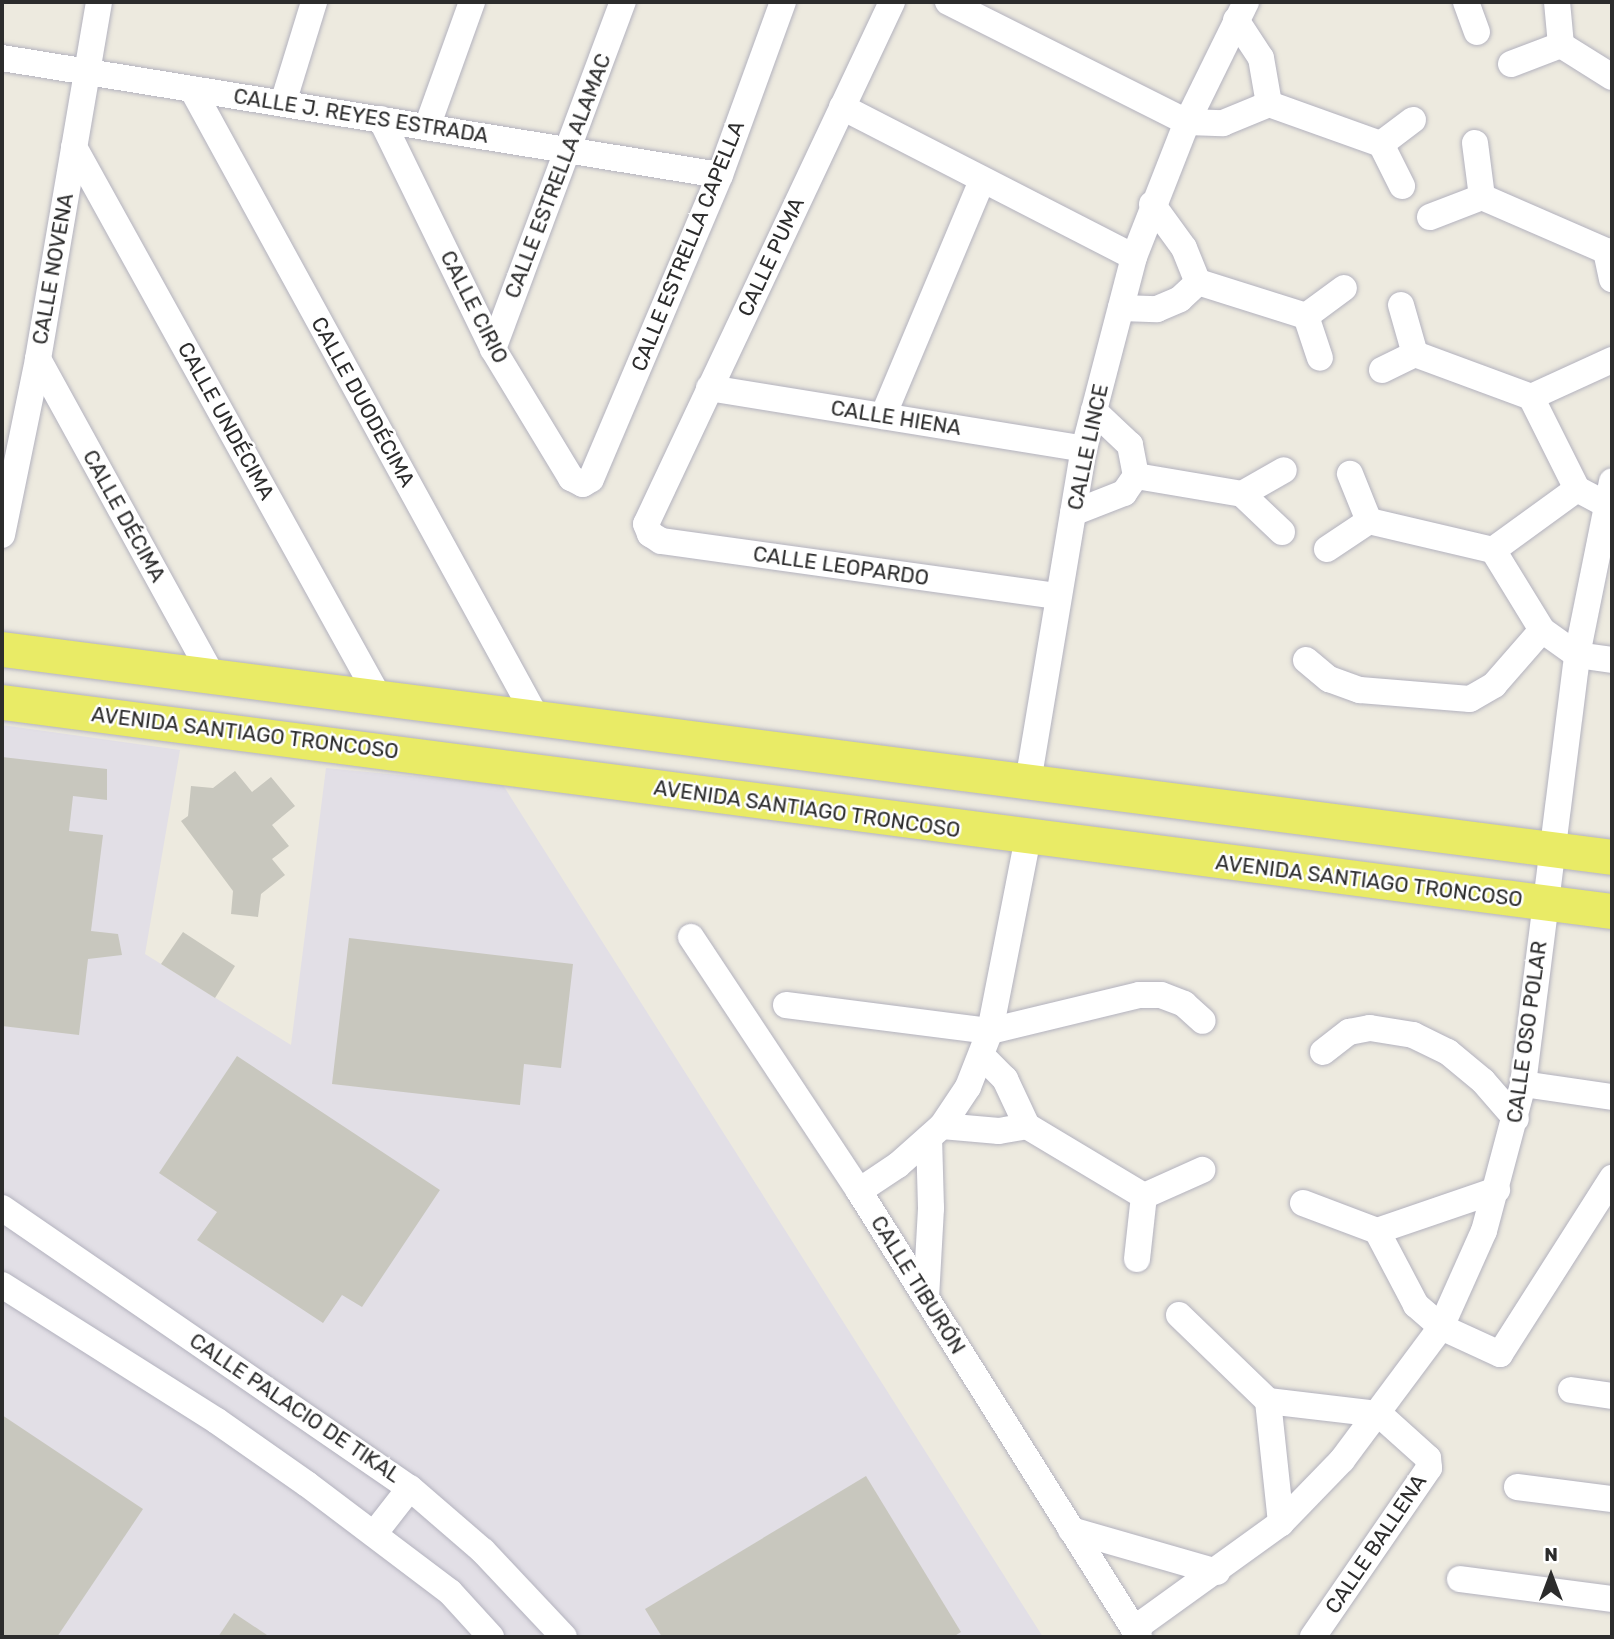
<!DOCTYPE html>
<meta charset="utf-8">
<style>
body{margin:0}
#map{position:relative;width:1614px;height:1639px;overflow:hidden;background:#edeadf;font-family:Rubik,sans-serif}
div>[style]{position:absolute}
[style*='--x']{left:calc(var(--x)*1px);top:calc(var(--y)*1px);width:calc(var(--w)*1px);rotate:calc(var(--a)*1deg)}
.industrial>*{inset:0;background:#e2dfe6}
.building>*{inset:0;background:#c8c7be}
.roads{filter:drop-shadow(0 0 2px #b3b2be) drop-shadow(0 0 2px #b3b2be)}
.minor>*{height:26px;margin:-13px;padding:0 13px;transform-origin:13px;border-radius:13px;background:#fff}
.major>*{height:35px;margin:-17.5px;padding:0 17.5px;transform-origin:17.5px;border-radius:17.5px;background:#e9eb66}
span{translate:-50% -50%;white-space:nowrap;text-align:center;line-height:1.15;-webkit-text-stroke:5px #fff;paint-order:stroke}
.street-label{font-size:21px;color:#2c2c2c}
.frame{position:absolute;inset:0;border:4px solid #2c2c2c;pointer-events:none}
.north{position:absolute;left:1516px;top:1541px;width:70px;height:70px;-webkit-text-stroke:5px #fff;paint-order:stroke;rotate:0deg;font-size:19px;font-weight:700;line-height:28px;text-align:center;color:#2c2c2c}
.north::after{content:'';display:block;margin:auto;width:24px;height:32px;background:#2c2c2c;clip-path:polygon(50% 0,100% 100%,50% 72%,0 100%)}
</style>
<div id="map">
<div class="industrial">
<i style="clip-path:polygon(2px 725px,180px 750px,145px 954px,291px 1045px,326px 768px,503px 785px,1043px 1637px,2px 1637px)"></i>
</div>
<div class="building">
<i style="clip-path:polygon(2px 757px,107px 769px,107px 800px,73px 796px,69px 831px,103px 835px,91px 931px,118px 934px,122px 955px,88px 959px,79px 1035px,2px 1026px)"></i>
<i style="clip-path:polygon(235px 771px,252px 792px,271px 777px,295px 806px,272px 825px,289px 846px,272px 859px,285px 875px,261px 894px,258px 917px,231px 914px,233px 891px,181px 821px,188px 816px,191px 786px,213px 788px)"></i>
<i style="clip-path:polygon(183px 932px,235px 966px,215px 998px,161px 964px)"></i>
<i style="clip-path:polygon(349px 938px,573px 964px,561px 1068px,524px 1064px,520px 1105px,332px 1084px)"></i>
<i style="clip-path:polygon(237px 1056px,440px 1190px,362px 1307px,342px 1295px,323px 1323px,197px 1240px,217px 1212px,159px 1173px)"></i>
<i style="clip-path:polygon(2px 1415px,143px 1509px,57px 1637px,2px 1637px)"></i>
<i style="clip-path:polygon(866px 1476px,961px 1632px,953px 1637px,662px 1637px,645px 1609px)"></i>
<i style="clip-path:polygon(234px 1613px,270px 1637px,218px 1637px)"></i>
</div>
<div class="roads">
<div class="minor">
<i style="--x:892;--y:2;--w:577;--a:115.23"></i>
<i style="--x:646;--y:524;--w:11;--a:68"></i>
<i style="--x:650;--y:534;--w:13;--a:32"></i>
<i style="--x:661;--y:541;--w:400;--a:7.9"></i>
<i style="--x:948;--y:2;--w:267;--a:26.7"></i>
<i style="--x:1187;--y:122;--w:36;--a:2"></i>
<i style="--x:1223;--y:123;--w:50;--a:-22.4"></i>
<i style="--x:1466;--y:2;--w:32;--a:70"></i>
<i style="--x:1557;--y:2;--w:43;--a:84.7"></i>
<i style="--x:1236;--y:20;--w:45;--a:56.7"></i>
<i style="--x:1261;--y:58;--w:47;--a:80.1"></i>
<i style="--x:1561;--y:45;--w:60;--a:32.1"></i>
<i style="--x:2;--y:58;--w:727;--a:9.26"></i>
<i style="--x:1511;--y:64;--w:53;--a:-20.8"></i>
<i style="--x:192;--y:89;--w:714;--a:61.28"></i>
<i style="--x:283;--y:103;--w:106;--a:-72.9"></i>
<i style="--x:1269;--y:104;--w:119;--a:19.7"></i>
<i style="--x:1381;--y:144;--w:47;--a:63.4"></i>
<i style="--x:842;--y:107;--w:328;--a:27.2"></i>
<i style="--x:381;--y:119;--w:256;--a:64"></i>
<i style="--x:493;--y:349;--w:151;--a:58.8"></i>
<i style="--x:571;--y:478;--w:13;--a:27"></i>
<i style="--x:583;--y:484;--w:9;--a:-32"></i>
<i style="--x:591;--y:479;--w:330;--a:-67"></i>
<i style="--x:720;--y:175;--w:184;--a:-70"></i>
<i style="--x:427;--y:127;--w:133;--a:-70.2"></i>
<i style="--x:1475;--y:143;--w:54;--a:82.6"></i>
<i style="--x:1381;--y:144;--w:40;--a:-37"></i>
<i style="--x:74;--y:147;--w:628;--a:61.03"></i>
<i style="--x:1152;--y:204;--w:54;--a:54"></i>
<i style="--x:1184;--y:248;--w:37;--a:68"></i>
<i style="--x:1430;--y:217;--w:56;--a:-21"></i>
<i style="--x:1482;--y:197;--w:135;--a:23.5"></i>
<i style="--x:1606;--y:251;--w:29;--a:78"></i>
<i style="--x:1198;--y:282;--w:113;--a:17.5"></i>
<i style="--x:1401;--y:305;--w:51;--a:74.1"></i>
<i style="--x:1121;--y:308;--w:36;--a:2"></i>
<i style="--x:1157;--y:309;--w:25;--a:-23"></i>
<i style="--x:1180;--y:299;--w:25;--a:-43"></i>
<i style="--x:1306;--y:316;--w:47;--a:-36.4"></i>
<i style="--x:1306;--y:316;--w:44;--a:71.6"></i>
<i style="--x:493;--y:349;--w:371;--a:-69.5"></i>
<i style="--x:38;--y:359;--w:359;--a:61.2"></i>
<i style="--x:1382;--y:370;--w:37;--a:-26"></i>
<i style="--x:1415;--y:354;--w:124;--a:20.3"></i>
<i style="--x:1531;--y:397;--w:103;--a:63.4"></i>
<i style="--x:1577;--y:489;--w:32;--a:28"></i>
<i style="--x:709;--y:388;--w:380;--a:9.2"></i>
<i style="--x:1531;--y:397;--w:89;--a:-24.6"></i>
<i style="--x:883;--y:416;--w:255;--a:-67.2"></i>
<i style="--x:1136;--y:476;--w:108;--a:9.6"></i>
<i style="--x:1577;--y:489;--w:104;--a:144"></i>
<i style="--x:1493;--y:550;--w:94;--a:58.5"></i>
<i style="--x:1542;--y:630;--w:43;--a:35.5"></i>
<i style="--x:1577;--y:655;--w:35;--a:8"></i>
<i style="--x:1073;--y:513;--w:55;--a:-21.4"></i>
<i style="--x:1124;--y:493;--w:21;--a:-55"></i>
<i style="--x:1136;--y:476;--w:32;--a:-101"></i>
<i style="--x:1130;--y:445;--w:50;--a:-136.6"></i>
<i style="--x:1369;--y:521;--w:127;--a:13.2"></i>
<i style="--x:1282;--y:532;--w:55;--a:-136.5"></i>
<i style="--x:1242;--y:494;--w:48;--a:-29.7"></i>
<i style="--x:2;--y:535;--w:180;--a:-78.4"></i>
<i style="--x:38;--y:359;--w:362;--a:-80.3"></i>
<i style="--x:1327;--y:549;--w:50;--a:-33.7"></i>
<i style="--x:1369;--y:521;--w:51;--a:-112"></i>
<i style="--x:1306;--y:660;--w:30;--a:40"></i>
<i style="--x:1329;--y:679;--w:33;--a:20"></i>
<i style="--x:1360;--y:690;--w:110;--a:4.7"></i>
<i style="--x:1470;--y:699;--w:28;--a:-30"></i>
<i style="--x:1494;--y:685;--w:73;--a:-48.9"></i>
<i style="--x:1028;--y:782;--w:338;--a:-80.5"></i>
<i style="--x:1084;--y:449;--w:198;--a:-75.4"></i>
<i style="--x:1134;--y:257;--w:145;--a:-68.6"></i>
<i style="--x:1187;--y:122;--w:134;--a:-63.8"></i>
<i style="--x:691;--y:937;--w:305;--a:56.5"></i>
<i style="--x:859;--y:1191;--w:527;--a:57.88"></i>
<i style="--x:786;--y:1005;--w:206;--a:7.3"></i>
<i style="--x:990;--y:1031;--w:153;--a:-13.6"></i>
<i style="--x:1139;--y:995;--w:22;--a:0"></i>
<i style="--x:1161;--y:995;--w:25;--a:21"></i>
<i style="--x:1184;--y:1004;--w:25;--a:42"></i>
<i style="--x:1323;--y:1052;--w:33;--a:-38"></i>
<i style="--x:1349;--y:1032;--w:21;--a:-11"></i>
<i style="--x:1370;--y:1028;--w:44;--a:9.2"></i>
<i style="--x:1413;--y:1035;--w:39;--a:26"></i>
<i style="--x:1448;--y:1052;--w:45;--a:39.6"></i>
<i style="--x:1483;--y:1081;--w:50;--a:49"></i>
<i style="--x:982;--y:1056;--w:33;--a:45"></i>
<i style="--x:1005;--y:1079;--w:52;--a:64.9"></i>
<i style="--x:1027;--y:1126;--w:136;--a:30.9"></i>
<i style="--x:1144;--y:1196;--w:64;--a:-24.1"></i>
<i style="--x:1523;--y:1084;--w:90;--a:8.3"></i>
<i style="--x:942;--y:1126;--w:57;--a:5"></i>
<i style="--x:999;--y:1131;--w:28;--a:-10"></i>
<i style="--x:859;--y:1191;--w:47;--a:-33.7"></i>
<i style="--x:898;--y:1165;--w:59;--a:-41.6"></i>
<i style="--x:942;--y:1126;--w:47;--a:-56.3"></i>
<i style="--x:968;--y:1087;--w:60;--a:-68.6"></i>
<i style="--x:990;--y:1031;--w:197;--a:-78.9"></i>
<i style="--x:1303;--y:1203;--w:79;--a:20.7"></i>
<i style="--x:1377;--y:1231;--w:84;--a:62.2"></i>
<i style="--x:1416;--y:1305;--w:33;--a:41"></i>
<i style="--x:1441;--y:1327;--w:65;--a:24.6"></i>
<i style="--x:1500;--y:1354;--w:209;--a:-57.5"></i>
<i style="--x:2;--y:1208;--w:495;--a:34.5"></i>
<i style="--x:410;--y:1488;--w:96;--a:40.8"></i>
<i style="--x:483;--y:1551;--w:118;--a:46.7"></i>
<i style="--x:1377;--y:1231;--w:127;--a:-18.9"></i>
<i style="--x:1137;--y:1259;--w:63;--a:-83.7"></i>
<i style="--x:2;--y:1285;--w:254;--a:32.3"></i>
<i style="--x:217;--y:1421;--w:110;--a:35"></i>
<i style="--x:307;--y:1484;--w:179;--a:37.1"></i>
<i style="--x:450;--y:1592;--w:61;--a:47.7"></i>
<i style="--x:926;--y:1298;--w:90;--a:-86.8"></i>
<i style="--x:931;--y:1208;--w:70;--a:-91.6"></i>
<i style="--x:1179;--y:1315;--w:124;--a:44"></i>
<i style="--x:1268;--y:1401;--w:112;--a:6.7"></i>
<i style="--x:1379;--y:1414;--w:66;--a:41.9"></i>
<i style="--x:1428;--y:1458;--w:10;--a:84"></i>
<i style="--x:1429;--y:1468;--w:205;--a:124.5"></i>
<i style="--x:1571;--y:1390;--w:41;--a:8.3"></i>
<i style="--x:1268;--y:1401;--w:123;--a:83.9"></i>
<i style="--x:1517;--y:1487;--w:96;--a:7.2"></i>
<i style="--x:1071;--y:1530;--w:152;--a:16"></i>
<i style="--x:374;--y:1534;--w:58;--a:-52"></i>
<i style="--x:1460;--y:1579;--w:153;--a:7.5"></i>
<i style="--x:1134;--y:1629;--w:181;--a:-35.8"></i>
<i style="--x:1281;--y:1523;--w:88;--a:-45.9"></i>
<i style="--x:1342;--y:1460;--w:166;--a:-53.3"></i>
<i style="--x:1441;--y:1327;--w:105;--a:-65.9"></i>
<i style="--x:1484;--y:1231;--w:152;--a:-75.1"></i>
<i style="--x:1523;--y:1084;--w:432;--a:-82.8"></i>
<i style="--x:1577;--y:655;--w:177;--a:-78.6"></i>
</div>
<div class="major">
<i style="--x:2;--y:649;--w:1623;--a:7.36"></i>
<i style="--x:2;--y:702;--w:1624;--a:7.4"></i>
</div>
</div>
<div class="street-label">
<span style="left:361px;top:116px;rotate:9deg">CALLE J. REYES ESTRADA</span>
<span style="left:558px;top:176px;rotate:-69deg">CALLE ESTRELLA ALAMAC</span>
<span style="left:688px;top:246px;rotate:-68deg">CALLE ESTRELLA CAPELLA</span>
<span style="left:771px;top:257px;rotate:-65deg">CALLE PUMA</span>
<span style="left:53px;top:269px;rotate:-80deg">CALLE NOVENA</span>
<span style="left:474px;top:307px;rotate:63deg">CALLE CIRIO</span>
<span style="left:363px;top:402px;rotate:61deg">CALLE DUODÉCIMA</span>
<span style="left:896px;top:418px;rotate:9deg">CALLE HIENA</span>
<span style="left:226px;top:421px;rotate:61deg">CALLE UNDÉCIMA</span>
<span style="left:1088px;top:447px;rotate:-78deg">CALLE LINCE</span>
<span style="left:124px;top:516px;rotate:61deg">CALLE DÉCIMA</span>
<span style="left:841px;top:566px;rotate:8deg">CALLE LEOPARDO</span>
<span style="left:245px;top:733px;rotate:7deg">AVENIDA SANTIAGO TRONCOSO</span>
<span style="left:807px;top:809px;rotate:8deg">AVENIDA SANTIAGO TRONCOSO</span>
<span style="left:1369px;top:881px;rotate:7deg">AVENIDA SANTIAGO TRONCOSO</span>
<span style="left:1527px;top:1032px;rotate:-82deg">CALLE OSO POLAR</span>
<span style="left:918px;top:1285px;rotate:58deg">CALLE TIBURÓN</span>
<span style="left:295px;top:1408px;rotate:34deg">CALLE PALACIO DE TIKAL</span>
<span style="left:1376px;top:1544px;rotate:-56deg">CALLE BALLENA</span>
</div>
<div class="frame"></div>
<div class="north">N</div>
</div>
